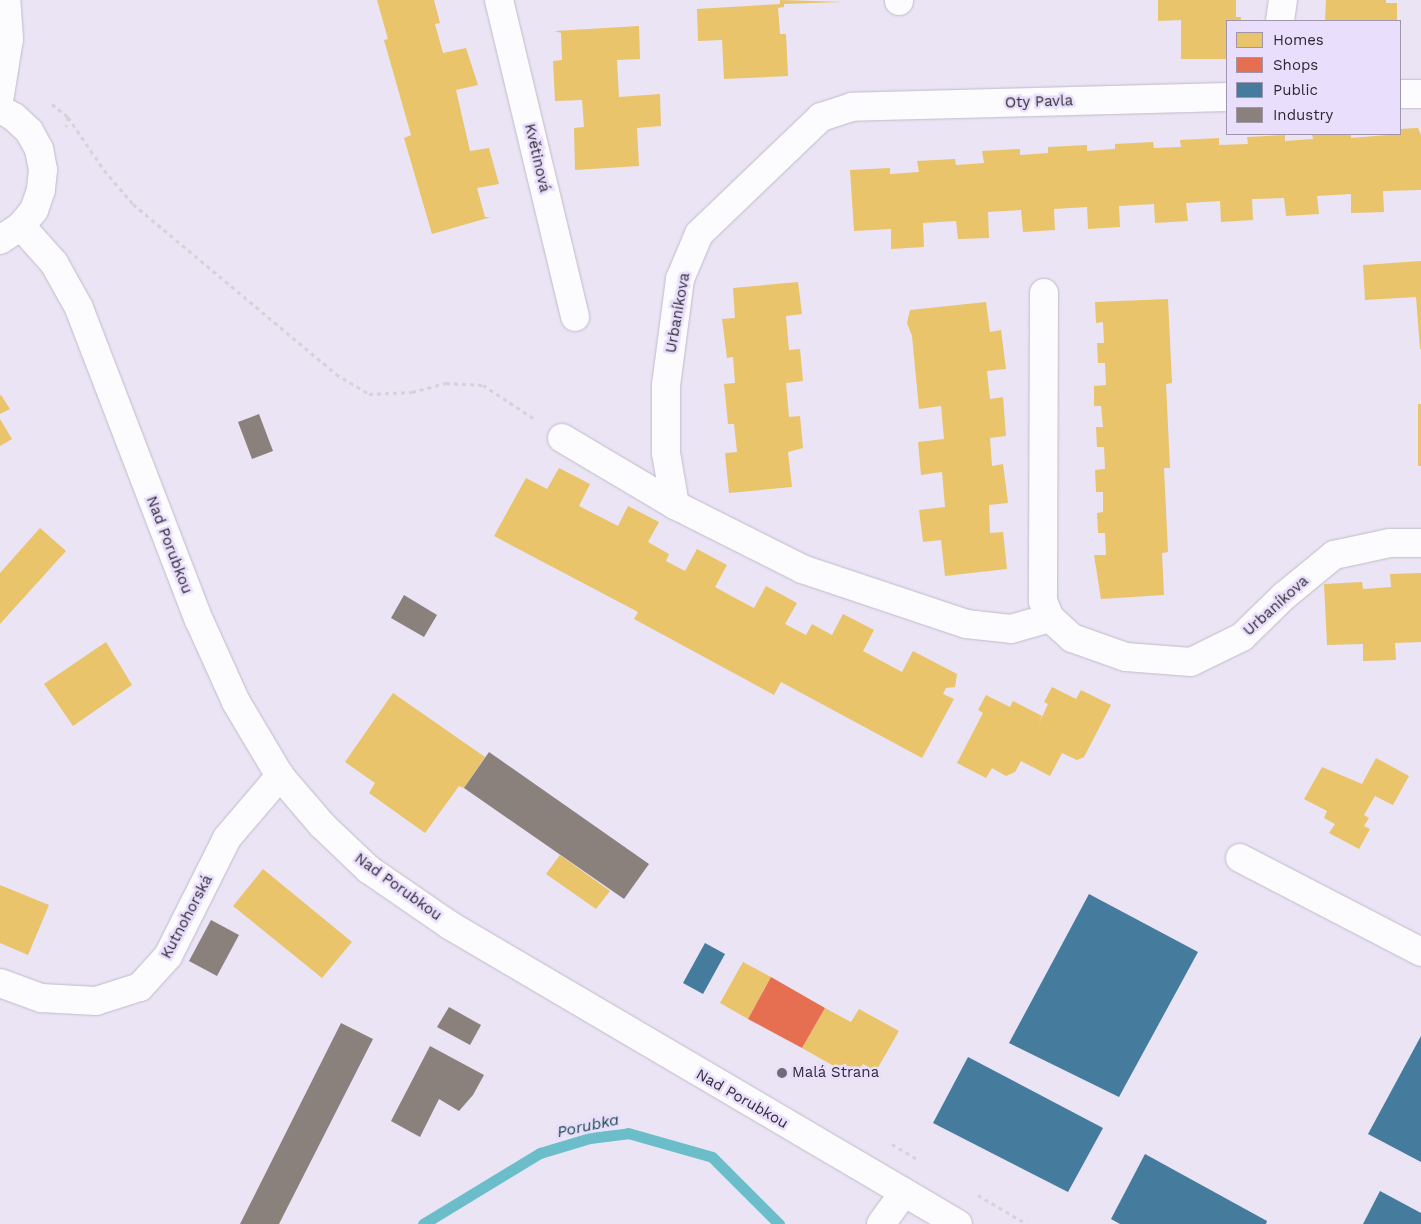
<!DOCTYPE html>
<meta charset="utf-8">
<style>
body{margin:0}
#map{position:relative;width:1421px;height:1224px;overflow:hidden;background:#eae4f5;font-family:"Work Sans",sans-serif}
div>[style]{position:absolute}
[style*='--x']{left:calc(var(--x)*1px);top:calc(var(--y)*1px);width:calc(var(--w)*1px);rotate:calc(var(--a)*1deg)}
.homes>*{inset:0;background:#e9c46a}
.shops>*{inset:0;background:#e76f51}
.public>*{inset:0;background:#457b9d}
.industry>*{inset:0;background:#8a817c}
.stream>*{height:11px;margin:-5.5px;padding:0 5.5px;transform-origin:5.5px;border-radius:5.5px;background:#6cbdca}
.path>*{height:3px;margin-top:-1.5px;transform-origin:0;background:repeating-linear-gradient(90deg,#d5d3d7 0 4px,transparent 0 8px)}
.roads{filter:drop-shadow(0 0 1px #c0bbc8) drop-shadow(0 0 1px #c0bbc8)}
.minor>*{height:28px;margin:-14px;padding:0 14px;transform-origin:14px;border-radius:14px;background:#fcfbfe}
.dots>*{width:14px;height:14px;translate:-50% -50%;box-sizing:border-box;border:2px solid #e9defb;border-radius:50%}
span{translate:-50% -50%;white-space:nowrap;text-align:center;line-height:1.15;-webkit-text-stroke:5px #e9defb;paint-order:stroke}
.street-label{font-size:15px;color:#2f2a35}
.poi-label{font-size:15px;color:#2f2a35}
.left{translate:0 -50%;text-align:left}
.water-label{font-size:16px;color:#15484d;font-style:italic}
.legend{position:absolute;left:1226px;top:20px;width:175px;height:115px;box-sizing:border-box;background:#e9defb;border:1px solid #9f96ac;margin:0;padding:6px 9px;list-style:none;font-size:15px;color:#2f2a35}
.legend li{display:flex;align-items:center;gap:10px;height:25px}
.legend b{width:25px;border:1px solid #9f96ac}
</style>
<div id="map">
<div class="homes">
<i style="clip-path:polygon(377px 0,434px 0,440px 23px,435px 24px,443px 53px,466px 48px,478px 85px,456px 90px,470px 151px,489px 148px,499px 184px,477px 188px,485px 217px,491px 217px,432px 234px,404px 138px,411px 135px,384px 40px,388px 39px)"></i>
<i style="clip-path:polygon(780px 0,843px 2px,784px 4px,784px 7px,778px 8px,780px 34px,786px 34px,788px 76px,724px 79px,722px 40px,698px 41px,697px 9px,780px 4px)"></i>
<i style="clip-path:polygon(1158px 0,1236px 0,1236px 17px,1241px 17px,1241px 21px,1227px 21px,1227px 59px,1181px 59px,1181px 20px,1158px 21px)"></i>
<i style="clip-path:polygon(1326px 0,1386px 0,1386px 3px,1397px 3px,1397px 21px,1325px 21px)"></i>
<i style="clip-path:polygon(639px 26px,640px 59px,617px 60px,619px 97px,660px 94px,661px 126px,637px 128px,639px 166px,575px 170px,574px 128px,584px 127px,582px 100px,555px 101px,553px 61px,562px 60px,561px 33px,555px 31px)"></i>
<i style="clip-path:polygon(1418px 128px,1421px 135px,1421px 190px,1383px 191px,1384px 212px,1351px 213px,1351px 194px,1317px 196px,1319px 214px,1286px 216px,1284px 198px,1252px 199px,1253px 220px,1221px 222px,1220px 201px,1186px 203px,1188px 221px,1155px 223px,1154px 204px,1119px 206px,1120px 227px,1088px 229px,1087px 207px,1054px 209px,1055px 230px,1023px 232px,1021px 210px,988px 212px,989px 238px,958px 239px,956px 221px,923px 223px,924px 247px,891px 249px,891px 229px,854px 231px,850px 170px,890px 168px,890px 174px,919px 172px,917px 161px,955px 159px,956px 165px,984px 163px,982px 151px,1020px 149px,1020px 155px,1048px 153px,1048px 147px,1087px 145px,1087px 151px,1115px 149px,1115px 144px,1153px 142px,1154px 148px,1181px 147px,1180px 140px,1219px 138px,1219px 145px,1248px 144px,1247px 137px,1285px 135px,1285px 141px,1313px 139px,1312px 134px,1351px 134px,1351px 138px,1400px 134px,1400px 129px)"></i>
<i style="clip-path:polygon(1421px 261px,1421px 349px,1420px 349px,1416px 297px,1365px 300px,1363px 265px)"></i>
<i style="clip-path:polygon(798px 282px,802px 314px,786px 316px,789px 350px,800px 349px,803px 381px,786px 383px,789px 417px,800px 416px,803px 448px,788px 452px,792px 487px,729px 493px,725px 453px,737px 452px,734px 424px,728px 424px,724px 384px,735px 383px,733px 357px,727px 358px,722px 319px,735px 318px,733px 288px)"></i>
<i style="clip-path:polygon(1168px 299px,1172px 383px,1166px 384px,1170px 468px,1164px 468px,1168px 552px,1162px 553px,1164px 595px,1101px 599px,1094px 555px,1106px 555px,1105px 533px,1098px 533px,1097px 513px,1103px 512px,1103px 492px,1096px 492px,1095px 470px,1105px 469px,1104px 447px,1097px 447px,1096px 427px,1103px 427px,1101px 406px,1094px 406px,1094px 386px,1106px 385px,1105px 363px,1098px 363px,1097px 343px,1104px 343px,1103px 322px,1096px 323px,1095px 302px)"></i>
<i style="clip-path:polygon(986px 302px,990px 332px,1001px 330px,1006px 369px,987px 371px,990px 399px,1003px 397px,1006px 436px,990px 438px,992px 466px,1003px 464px,1008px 503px,989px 505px,990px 533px,1003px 532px,1007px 569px,945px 576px,941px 540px,923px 542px,919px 510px,945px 507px,942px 472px,921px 475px,918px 442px,944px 439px,941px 406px,919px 409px,912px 336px,907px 323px,910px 310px)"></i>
<i style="clip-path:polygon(1px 395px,10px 409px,0 414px,0 396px)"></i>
<i style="clip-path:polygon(1418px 404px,1421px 404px,1421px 466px,1418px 466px)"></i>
<i style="clip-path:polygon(0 419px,12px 439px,0 446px)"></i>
<i style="clip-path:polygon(559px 468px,590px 484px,579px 506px,618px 526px,628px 506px,659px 522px,648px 542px,669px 554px,666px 561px,685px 571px,697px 549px,727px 565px,715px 587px,735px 598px,754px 608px,766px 586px,797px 603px,785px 624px,806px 635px,812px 624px,832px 635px,843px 614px,874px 630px,863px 651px,902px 672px,913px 651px,957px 674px,955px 687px,946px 688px,943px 694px,954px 699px,922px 758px,781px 682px,774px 695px,634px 619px,638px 612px,494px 536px,526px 478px,547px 489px)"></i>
<i style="clip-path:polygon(40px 528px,66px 551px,0 624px,0 573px)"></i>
<i style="clip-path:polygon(1421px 573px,1421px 642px,1395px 643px,1396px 660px,1363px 661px,1363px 644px,1327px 645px,1324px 584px,1362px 582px,1363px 589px,1391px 587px,1390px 574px)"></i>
<i style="clip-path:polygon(106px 642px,132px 685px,73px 726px,44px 684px)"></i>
<i style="clip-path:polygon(1052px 687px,1076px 699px,1081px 690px,1111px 705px,1084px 757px,1077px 760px,1062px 753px,1050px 776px,1021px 761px,1015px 772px,1006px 776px,992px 768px,986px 778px,957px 763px,983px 713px,978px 710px,986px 695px,1010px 707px,1013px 701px,1042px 716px,1037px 728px,1048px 704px,1044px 702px)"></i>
<i style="clip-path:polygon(393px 693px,485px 757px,464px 788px,459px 786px,425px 833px,369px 793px,375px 783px,345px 762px)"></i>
<i style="clip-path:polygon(1376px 758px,1409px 776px,1393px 805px,1375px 796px,1364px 815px,1369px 818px,1364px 826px,1370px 829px,1359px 849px,1329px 833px,1335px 824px,1324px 818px,1327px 811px,1304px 799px,1322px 767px,1362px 784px)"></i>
<i style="clip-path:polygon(560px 855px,610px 891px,596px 909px,546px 874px)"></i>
<i style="clip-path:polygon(263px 869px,352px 942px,322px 978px,233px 906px)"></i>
<i style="clip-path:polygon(0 885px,49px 905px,28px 955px,0 943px)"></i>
<i style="clip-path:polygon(743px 962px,771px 977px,748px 1019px,720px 1003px)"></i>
<i style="clip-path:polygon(825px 1008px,851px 1022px,859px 1009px,899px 1031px,876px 1071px,863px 1064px,855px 1078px,802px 1048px)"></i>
</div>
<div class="shops">
<i style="clip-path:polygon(771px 977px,825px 1008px,802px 1048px,748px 1019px)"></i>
</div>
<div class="public">
<i style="clip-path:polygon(1089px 894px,1198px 952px,1119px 1097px,1009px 1043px)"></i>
<i style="clip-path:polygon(705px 943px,725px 954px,703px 994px,683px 983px)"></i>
<i style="clip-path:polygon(1421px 1036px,1421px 1162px,1368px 1134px)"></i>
<i style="clip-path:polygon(968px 1057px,1103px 1128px,1068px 1192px,933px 1123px)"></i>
<i style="clip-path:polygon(1145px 1154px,1267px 1221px,1266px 1224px,1120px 1224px,1111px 1219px)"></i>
<i style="clip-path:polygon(1380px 1191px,1421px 1213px,1421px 1224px,1363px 1224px)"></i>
</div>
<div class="industry">
<i style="clip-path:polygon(259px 414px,273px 451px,252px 459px,238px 422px)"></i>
<i style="clip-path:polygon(404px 595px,437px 615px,424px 637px,391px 618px)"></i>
<i style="clip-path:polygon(489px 752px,649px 864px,624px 899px,464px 788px)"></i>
<i style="clip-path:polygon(211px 920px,239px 935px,217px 976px,189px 961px)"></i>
<i style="clip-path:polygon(449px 1007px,481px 1025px,470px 1045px,437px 1027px)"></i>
<i style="clip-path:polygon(341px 1023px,373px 1039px,279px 1224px,240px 1224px)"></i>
<i style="clip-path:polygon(430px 1046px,484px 1075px,473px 1095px,459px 1111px,439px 1099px,420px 1137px,391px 1121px)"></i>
</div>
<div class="stream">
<i style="--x:423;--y:1224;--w:137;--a:-31.3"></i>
<i style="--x:540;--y:1153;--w:52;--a:-16.7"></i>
<i style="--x:590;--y:1138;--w:38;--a:-7"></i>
<i style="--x:628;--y:1133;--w:87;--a:15.9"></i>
<i style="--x:712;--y:1157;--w:95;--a:45"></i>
</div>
<div class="path">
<i style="--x:52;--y:104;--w:21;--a:39"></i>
<i style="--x:68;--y:117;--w:10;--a:101"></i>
<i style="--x:68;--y:117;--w:64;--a:55.8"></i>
<i style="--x:104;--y:170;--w:45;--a:49.5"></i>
<i style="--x:133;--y:204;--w:265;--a:39.9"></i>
<i style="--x:336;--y:374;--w:39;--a:31"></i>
<i style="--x:369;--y:394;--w:43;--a:-2.7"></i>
<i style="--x:412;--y:392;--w:35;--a:-15"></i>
<i style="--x:446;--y:383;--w:37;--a:3"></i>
<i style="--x:483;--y:385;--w:64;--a:33.4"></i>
<i style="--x:892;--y:1144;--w:31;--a:31"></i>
<i style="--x:978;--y:1195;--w:57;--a:30.6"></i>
</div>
<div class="roads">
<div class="minor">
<i style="--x:499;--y:0;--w:326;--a:76.5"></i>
<i style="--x:899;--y:0;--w:1;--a:90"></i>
<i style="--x:1280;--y:21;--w:21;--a:-82"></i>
<i style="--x:1400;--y:94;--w:21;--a:0"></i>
<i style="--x:0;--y:95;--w:57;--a:-80.9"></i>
<i style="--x:9;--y:39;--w:39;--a:-94"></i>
<i style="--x:1227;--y:97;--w:375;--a:178.5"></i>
<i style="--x:852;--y:107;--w:33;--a:162"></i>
<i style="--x:821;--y:117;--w:169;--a:136.2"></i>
<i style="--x:699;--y:234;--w:49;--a:112.9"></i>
<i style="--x:680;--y:279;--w:107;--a:97.5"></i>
<i style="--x:666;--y:385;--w:68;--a:90"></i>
<i style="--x:666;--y:453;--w:53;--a:80.2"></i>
<i style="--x:675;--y:505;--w:142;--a:26.7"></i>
<i style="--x:802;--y:569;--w:173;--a:18.5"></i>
<i style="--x:966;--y:624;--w:45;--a:6.3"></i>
<i style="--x:1011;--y:629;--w:41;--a:-15.8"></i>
<i style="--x:1050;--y:618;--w:30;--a:42"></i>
<i style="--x:1072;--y:638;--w:57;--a:19.4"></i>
<i style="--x:1126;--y:657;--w:65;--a:4.4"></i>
<i style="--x:1191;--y:662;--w:57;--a:-26.1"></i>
<i style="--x:1242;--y:637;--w:59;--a:-44.3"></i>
<i style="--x:1284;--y:596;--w:65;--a:-39.4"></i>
<i style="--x:1334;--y:555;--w:57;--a:-12.1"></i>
<i style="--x:1390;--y:543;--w:31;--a:0"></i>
<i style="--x:0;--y:109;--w:16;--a:30"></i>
<i style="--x:14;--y:117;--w:21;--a:43"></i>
<i style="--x:29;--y:131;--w:21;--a:61"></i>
<i style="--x:39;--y:149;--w:21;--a:79"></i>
<i style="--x:43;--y:170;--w:20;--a:96"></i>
<i style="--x:41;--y:190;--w:21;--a:109"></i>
<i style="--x:34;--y:210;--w:21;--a:129"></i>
<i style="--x:21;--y:226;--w:25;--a:146"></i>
<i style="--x:21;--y:226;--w:50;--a:48.3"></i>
<i style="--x:54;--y:263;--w:51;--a:60.9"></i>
<i style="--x:79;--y:308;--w:334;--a:69"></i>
<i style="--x:199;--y:620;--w:90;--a:65.7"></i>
<i style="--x:236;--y:702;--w:86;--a:59.3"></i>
<i style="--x:280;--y:776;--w:65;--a:49.4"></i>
<i style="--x:322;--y:825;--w:64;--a:43.7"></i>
<i style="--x:368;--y:869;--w:101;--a:34.5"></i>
<i style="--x:451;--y:926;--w:588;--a:30.45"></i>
<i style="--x:1044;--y:293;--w:308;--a:90.2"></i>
<i style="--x:1043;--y:601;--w:18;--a:68"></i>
<i style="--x:562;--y:438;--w:131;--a:30.7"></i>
<i style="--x:1240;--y:858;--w:204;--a:27.4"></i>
<i style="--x:0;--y:983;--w:44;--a:20.1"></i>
<i style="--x:41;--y:998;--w:55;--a:3.1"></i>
<i style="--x:96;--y:1001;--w:46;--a:-17.7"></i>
<i style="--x:140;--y:987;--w:42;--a:-47.9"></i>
<i style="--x:168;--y:956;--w:132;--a:-63.4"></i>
<i style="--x:227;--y:838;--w:82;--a:-49.5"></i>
<i style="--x:881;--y:1224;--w:39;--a:-54"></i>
</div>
</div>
<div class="dots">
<i style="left:782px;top:1073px;background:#706b78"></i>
</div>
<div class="street-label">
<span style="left:1039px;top:102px;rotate:-2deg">Oty Pavla</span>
<span style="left:537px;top:158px;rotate:77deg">Květinová</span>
<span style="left:678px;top:313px;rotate:-80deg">Urbaníkova</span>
<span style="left:169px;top:545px;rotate:69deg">Nad Porubkou</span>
<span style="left:1276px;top:606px;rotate:-42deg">Urbaníkova</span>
<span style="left:398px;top:887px;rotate:36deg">Nad Porubkou</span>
<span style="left:187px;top:917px;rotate:-62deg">Kutnohorská</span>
<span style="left:742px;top:1099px;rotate:30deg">Nad Porubkou</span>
</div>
<div class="poi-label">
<span class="left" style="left:792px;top:1073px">Malá Strana</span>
</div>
<div class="water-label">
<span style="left:588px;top:1126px;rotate:-12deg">Porubka</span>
</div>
<ul class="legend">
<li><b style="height:14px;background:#e9c46a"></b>Homes</li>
<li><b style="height:14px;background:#e76f51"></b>Shops</li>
<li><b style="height:14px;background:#457b9d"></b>Public</li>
<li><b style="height:14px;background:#8a817c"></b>Industry</li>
</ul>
</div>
